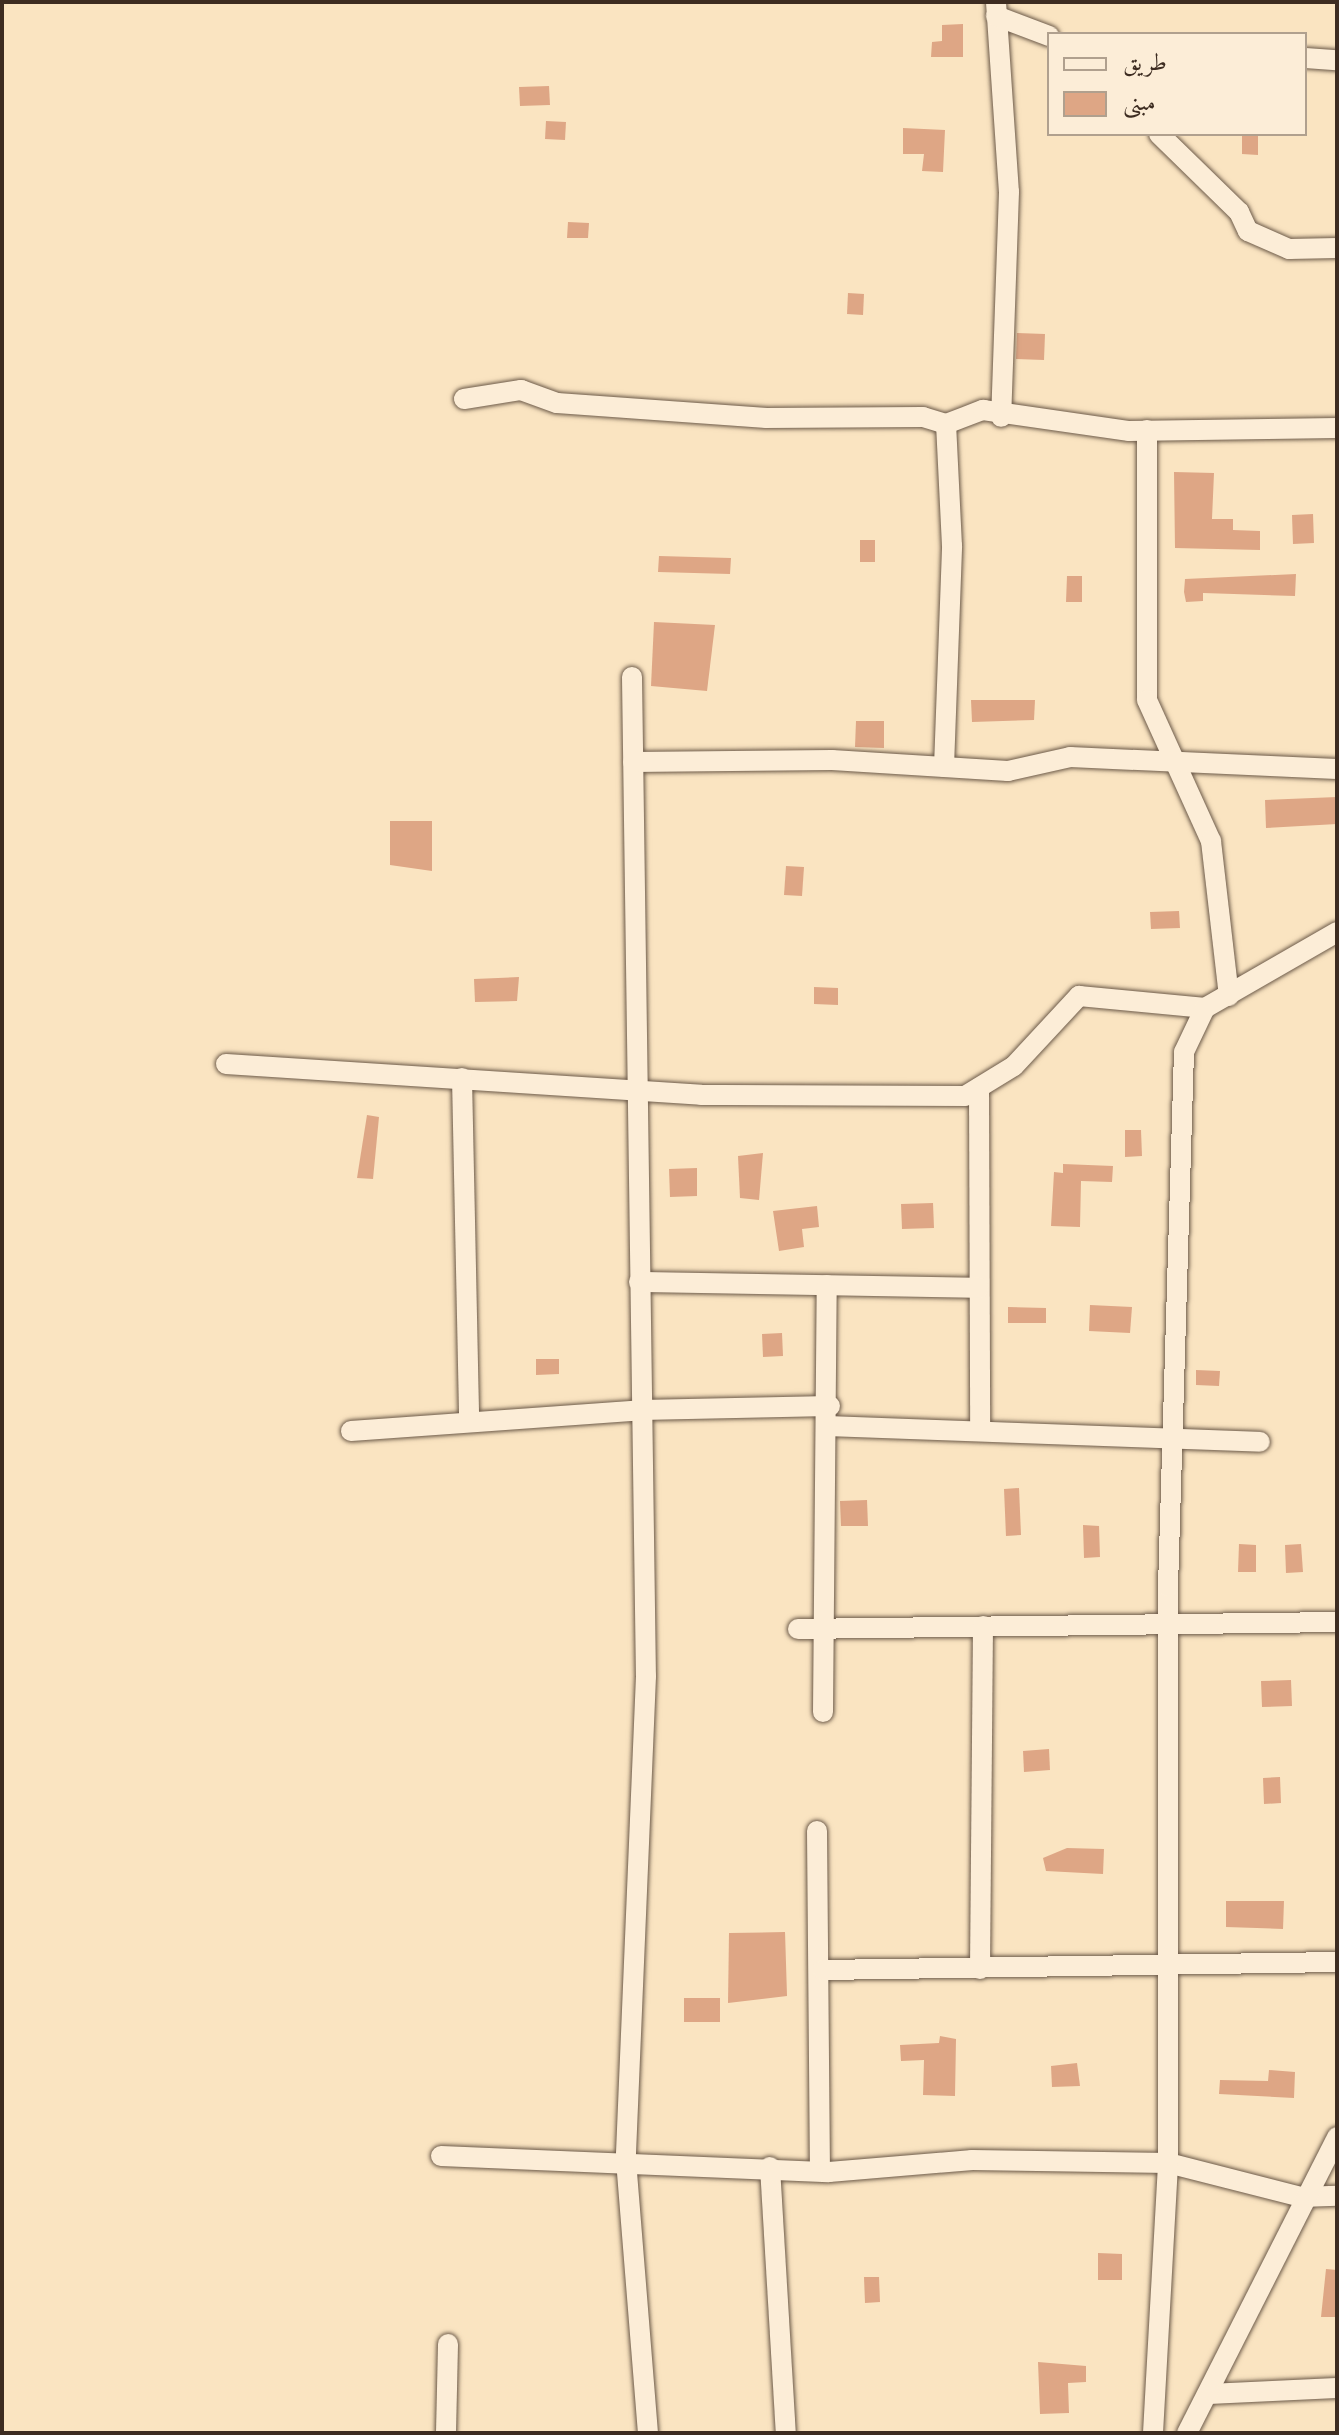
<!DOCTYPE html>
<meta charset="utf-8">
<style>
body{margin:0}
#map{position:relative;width:1339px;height:2435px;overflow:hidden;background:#fae4c1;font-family:"Sorts Mill Goudy",Amiri,serif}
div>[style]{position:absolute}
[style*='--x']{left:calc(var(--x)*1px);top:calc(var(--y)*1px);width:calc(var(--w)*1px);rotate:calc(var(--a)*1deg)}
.building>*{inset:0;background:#dea685}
.roads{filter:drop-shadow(0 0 2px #6c5a49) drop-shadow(0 0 2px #6c5a49)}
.minor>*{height:20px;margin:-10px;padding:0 10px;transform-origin:10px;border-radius:10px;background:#fcedd7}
span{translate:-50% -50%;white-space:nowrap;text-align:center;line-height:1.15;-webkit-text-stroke:6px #fcedd7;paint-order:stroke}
.frame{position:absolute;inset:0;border:4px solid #3d2c21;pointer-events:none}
.legend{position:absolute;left:1047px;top:32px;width:260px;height:104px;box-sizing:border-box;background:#fcedd7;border:2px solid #b0a08e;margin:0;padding:10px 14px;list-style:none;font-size:24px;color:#3d2c21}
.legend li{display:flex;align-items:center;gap:16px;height:40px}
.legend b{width:40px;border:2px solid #b0a08e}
</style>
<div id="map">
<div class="building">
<i style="clip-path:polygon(963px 24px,963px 57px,931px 57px,932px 42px,942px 41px,942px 25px)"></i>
<i style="clip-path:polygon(549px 86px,550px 105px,520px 106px,519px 87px)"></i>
<i style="clip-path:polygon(546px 121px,566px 122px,565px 140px,545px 139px)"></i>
<i style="clip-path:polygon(903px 128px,945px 130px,943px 172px,922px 171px,924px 154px,903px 154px)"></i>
<i style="clip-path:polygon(1242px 134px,1258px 134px,1258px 155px,1242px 154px)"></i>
<i style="clip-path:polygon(568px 222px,589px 223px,588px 238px,567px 238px)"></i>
<i style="clip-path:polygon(848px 293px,864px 294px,863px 315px,847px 314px)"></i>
<i style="clip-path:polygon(1017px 333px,1045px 334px,1044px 360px,1016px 359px)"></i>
<i style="clip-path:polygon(1174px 472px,1214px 473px,1212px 519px,1233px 519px,1233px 530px,1260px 531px,1260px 550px,1175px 548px)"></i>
<i style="clip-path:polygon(1313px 514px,1314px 543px,1293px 544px,1292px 515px)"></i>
<i style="clip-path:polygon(860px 540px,875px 540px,875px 562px,860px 562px)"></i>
<i style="clip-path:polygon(659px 556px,731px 558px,730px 574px,658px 572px)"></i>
<i style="clip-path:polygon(1296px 574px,1295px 596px,1203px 593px,1203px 601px,1186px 602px,1184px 592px,1185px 579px)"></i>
<i style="clip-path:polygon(1067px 576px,1082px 576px,1082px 602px,1066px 602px)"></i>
<i style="clip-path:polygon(654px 622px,715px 625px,707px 691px,651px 686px)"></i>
<i style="clip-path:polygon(971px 700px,1035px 700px,1034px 720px,972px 722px)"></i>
<i style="clip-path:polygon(856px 721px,884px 721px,884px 748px,855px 747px)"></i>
<i style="clip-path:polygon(1337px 797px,1337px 824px,1266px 828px,1265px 800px)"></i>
<i style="clip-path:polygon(390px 821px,432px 821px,432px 871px,390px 865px)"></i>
<i style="clip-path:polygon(786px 866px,804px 867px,802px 896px,784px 895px)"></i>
<i style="clip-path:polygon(1179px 911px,1180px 928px,1151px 929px,1150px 912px)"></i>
<i style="clip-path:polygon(519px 977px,517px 1001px,475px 1002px,474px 979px)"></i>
<i style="clip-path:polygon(814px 987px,838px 988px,838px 1005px,814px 1004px)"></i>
<i style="clip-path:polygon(367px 1115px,379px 1117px,373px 1179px,357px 1178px)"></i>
<i style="clip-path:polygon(1125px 1130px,1141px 1130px,1142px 1156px,1125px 1157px)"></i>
<i style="clip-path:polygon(763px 1153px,759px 1200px,740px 1198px,738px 1156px)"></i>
<i style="clip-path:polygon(1063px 1164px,1113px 1166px,1112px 1182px,1081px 1181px,1080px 1227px,1051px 1226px,1054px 1172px,1063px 1173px)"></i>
<i style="clip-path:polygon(697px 1168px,697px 1196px,670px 1197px,669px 1169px)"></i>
<i style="clip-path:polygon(933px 1203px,934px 1228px,902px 1229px,901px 1204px)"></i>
<i style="clip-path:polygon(817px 1206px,819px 1227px,802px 1229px,804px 1247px,779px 1251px,773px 1211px)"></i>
<i style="clip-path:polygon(1090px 1305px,1132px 1307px,1130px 1333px,1089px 1331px)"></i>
<i style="clip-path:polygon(1008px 1307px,1046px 1308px,1046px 1323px,1008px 1323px)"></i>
<i style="clip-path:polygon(782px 1333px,783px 1356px,763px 1357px,762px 1334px)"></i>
<i style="clip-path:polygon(536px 1359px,559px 1359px,559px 1374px,536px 1375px)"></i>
<i style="clip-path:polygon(1196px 1370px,1220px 1371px,1219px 1386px,1196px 1385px)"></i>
<i style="clip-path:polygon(1019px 1488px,1021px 1535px,1006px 1536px,1004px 1489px)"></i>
<i style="clip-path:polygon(867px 1500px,868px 1526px,841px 1526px,840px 1501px)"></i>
<i style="clip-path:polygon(1083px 1525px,1099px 1526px,1100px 1557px,1084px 1558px)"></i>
<i style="clip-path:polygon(1239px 1544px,1256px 1545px,1256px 1572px,1238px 1572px)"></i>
<i style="clip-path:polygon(1301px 1544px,1303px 1572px,1286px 1573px,1285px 1545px)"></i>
<i style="clip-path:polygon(1291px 1680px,1292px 1706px,1262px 1707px,1261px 1681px)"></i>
<i style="clip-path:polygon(1049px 1749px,1050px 1770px,1024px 1772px,1023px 1751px)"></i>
<i style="clip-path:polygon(1280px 1777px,1281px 1803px,1264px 1804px,1263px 1778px)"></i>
<i style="clip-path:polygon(1067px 1848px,1104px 1849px,1103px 1874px,1046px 1871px,1043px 1858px)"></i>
<i style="clip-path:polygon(1226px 1901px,1284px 1901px,1283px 1929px,1226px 1927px)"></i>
<i style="clip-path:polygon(785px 1932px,787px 1996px,728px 2003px,729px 1933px)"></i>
<i style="clip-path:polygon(684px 1998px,720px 1998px,720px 2022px,684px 2022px)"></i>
<i style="clip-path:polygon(940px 2036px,956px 2039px,955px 2096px,923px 2095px,924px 2060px,901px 2061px,900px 2045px,939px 2043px)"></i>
<i style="clip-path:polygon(1077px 2063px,1080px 2086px,1052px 2087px,1051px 2066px)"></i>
<i style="clip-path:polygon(1269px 2070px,1295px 2072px,1294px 2098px,1219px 2094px,1220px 2080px,1268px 2081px)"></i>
<i style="clip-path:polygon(1098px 2253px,1122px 2254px,1122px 2280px,1098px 2280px)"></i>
<i style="clip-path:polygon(1326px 2269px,1337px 2270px,1337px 2317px,1321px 2317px)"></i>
<i style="clip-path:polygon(864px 2277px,879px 2277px,880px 2302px,865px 2303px)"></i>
<i style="clip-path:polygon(1038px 2362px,1086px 2366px,1086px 2382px,1068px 2383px,1069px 2413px,1040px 2414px)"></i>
</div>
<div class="roads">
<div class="minor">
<i style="--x:996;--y:2;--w:190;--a:86.1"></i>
<i style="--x:1009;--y:192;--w:225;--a:92"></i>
<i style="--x:996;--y:16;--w:57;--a:20.7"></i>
<i style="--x:1305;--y:58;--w:32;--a:4"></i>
<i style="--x:1159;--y:134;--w:112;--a:44.3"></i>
<i style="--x:1239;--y:212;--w:21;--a:65"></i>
<i style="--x:1248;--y:231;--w:45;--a:23.7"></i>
<i style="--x:1289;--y:249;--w:48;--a:-1.2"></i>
<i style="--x:464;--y:399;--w:58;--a:-9"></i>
<i style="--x:521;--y:390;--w:38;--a:20"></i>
<i style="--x:557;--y:403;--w:210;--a:4.1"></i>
<i style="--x:766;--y:418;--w:157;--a:-0.4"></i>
<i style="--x:923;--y:417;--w:24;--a:17"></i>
<i style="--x:946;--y:424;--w:40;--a:-21"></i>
<i style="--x:983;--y:410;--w:148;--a:8.2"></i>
<i style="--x:1129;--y:431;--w:208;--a:-0.8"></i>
<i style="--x:1147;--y:430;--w:270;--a:90"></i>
<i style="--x:1147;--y:700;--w:155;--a:65.6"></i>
<i style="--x:1211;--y:841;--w:156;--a:83.4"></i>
<i style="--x:632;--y:677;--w:999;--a:89.2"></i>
<i style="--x:646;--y:1676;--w:484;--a:92.4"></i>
<i style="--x:626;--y:2160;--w:274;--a:85.4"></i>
<i style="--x:633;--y:762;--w:199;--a:-0.6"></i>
<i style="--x:832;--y:760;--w:176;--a:3.6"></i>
<i style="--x:1008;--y:771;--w:64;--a:-12.7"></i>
<i style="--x:1070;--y:757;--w:267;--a:2.6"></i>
<i style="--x:944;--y:767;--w:221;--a:-87.9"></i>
<i style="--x:952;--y:546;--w:122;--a:-92.8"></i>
<i style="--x:226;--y:1064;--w:476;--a:3.7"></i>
<i style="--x:701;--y:1095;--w:264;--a:0.2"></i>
<i style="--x:965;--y:1096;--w:57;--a:-31.5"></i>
<i style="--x:1014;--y:1066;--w:96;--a:-47.1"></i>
<i style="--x:1079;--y:996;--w:127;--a:5.4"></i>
<i style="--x:462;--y:1078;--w:344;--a:88.8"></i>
<i style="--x:979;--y:1088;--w:342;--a:89.8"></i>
<i style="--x:639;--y:1282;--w:340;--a:1"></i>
<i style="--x:830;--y:1426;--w:430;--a:2.1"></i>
<i style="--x:351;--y:1431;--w:291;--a:-4.1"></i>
<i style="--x:641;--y:1410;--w:189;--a:-1.2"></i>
<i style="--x:798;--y:1629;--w:539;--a:-0.74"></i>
<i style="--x:823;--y:1712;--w:427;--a:-89.5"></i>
<i style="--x:817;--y:1831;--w:340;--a:89.5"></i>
<i style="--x:980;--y:1969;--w:343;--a:-89.5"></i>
<i style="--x:823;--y:1970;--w:514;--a:-0.89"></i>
<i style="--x:441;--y:2156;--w:388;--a:2.4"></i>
<i style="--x:829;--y:2172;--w:144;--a:-4.8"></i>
<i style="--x:972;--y:2160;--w:196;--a:0.9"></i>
<i style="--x:1168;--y:2163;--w:137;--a:14.3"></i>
<i style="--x:1301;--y:2197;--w:36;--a:-2"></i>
<i style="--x:770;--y:2167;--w:266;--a:86.6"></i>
<i style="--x:1208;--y:2394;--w:129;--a:-2.7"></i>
<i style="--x:446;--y:2433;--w:89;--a:-88.7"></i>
<i style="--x:1153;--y:2433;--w:270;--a:-86.8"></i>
<i style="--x:1168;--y:2163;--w:576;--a:-90"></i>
<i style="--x:1168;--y:1587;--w:535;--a:-88.29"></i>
<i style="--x:1184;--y:1052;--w:49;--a:-64.5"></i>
<i style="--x:1205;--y:1008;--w:152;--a:-29.9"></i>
<i style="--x:1187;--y:2433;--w:332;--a:-63.1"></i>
</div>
</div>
<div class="frame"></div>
<ul class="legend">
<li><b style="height:10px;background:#fcedd7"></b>طريق</li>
<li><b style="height:22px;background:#dea685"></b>مبنى</li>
</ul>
</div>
